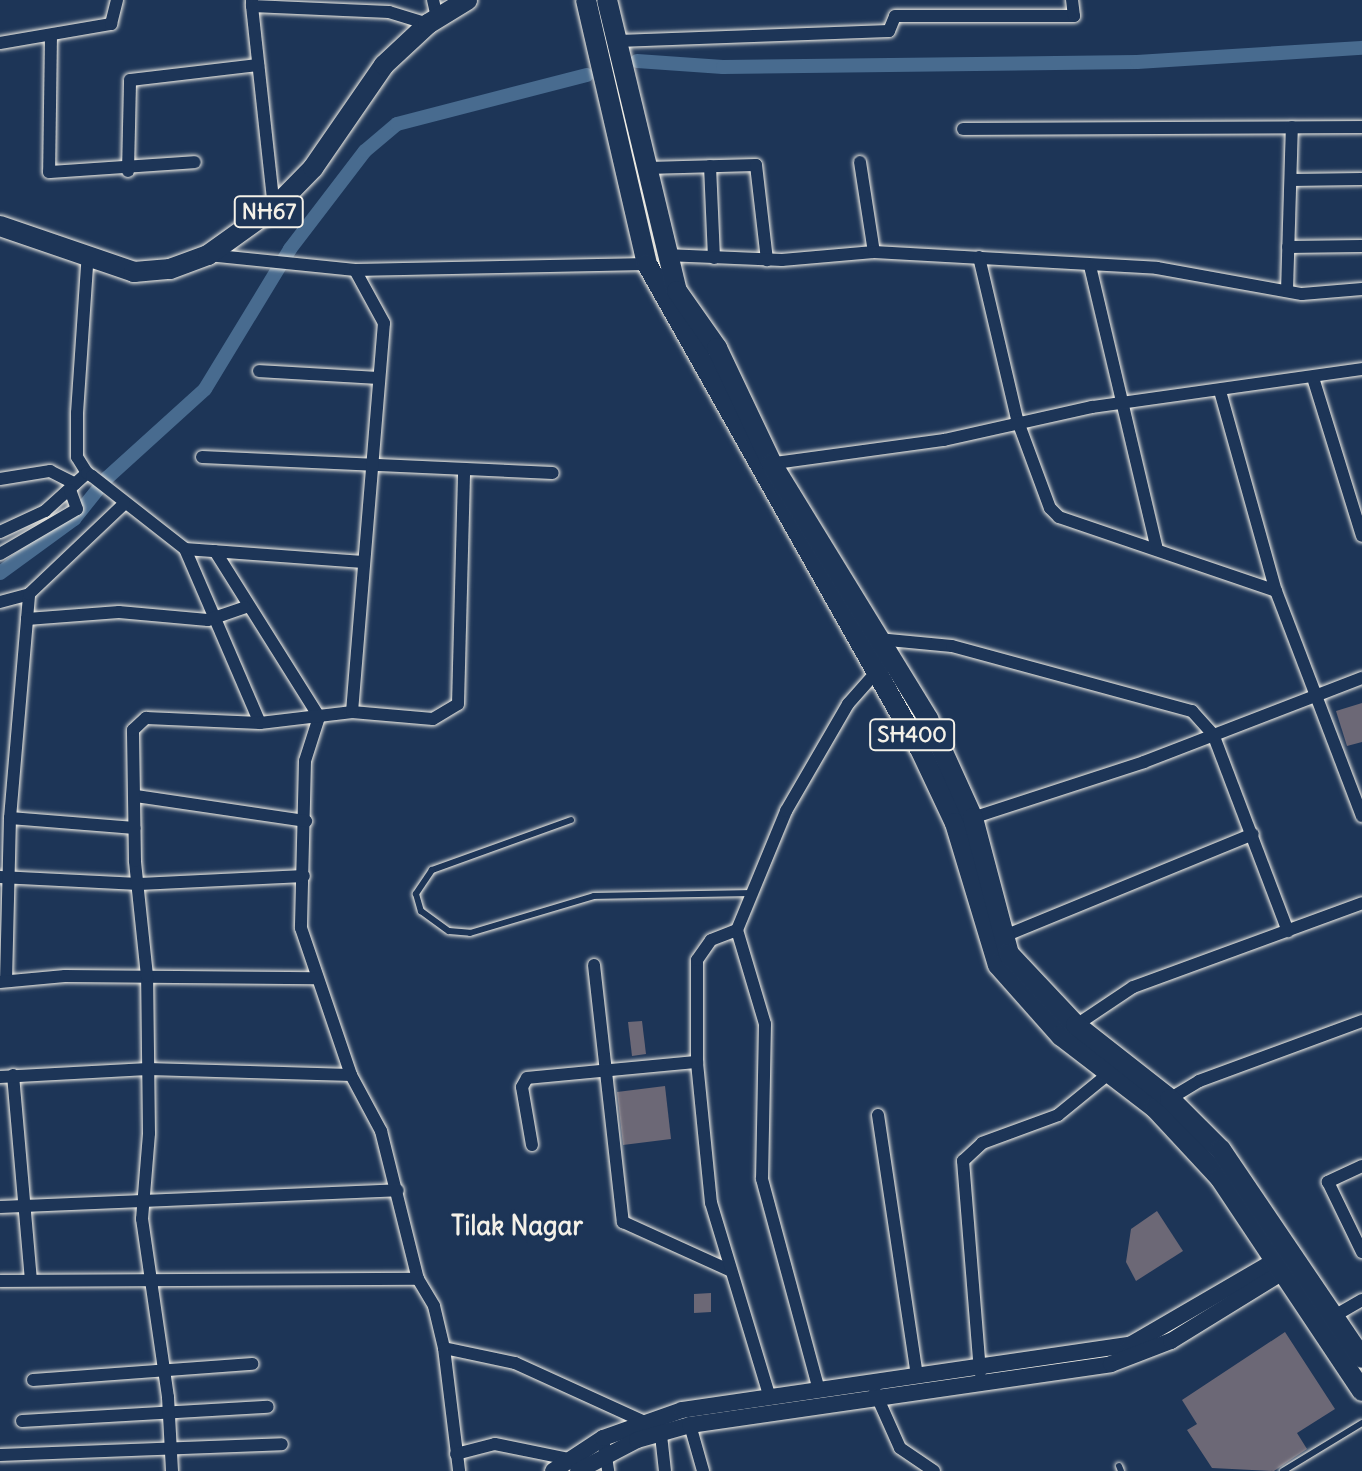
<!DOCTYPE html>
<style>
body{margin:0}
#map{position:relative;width:1362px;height:1471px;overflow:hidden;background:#1d3557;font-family:Delius,sans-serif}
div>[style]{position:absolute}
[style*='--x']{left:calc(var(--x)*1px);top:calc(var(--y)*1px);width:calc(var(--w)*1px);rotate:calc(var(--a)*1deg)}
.canal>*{height:14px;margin:-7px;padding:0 7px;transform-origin:7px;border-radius:7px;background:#486b8f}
.building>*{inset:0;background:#6c6876}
.roads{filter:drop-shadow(0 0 2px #f4f1e8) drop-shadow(0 0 2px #f4f1e8)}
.service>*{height:6px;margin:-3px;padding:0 3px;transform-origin:3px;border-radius:3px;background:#1d3557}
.minor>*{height:12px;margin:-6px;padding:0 6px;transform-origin:6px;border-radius:6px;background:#1d3557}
.tertiary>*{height:16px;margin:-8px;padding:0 8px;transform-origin:8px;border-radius:8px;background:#1d3557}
.primary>*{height:20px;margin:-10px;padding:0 10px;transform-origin:10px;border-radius:10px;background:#1d3557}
.trunk>*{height:20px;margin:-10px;padding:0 10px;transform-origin:10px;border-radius:10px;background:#1d3557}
span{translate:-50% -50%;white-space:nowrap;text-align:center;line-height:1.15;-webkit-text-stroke:6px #1d3557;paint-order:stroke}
.shield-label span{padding:2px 6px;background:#1d3557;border:2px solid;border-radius:6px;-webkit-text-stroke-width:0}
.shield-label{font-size:22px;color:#f4f1e8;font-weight:700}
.neighbourhood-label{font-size:26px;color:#f4f1e8;font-weight:700}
</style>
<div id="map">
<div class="canal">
<i style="--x:637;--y:61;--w:86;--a:4"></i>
<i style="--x:723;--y:67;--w:414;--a:-0.7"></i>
<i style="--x:1137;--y:62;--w:225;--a:-3.6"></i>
<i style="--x:0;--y:573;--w:92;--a:-36.1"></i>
<i style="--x:74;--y:519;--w:53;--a:-51.2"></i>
<i style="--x:107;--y:478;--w:132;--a:-42.2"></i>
<i style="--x:205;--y:389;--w:164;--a:-58.7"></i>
<i style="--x:290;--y:249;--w:123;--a:-52.6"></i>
<i style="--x:365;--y:151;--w:42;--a:-40.2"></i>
<i style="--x:397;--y:124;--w:196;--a:-14.5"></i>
</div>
<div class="building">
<i style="clip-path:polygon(1362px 703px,1362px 742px,1347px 746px,1336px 711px)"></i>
<i style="clip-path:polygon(642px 1021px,646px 1054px,632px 1056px,628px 1022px)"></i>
<i style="clip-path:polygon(665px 1086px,671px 1139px,623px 1145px,617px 1092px)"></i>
<i style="clip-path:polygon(1157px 1211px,1183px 1251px,1136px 1281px,1126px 1262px,1131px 1229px)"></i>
<i style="clip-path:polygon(711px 1293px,711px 1312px,694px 1313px,694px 1294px)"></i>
<i style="clip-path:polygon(1285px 1332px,1335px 1409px,1297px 1433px,1307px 1449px,1274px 1471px,1212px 1468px,1187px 1430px,1197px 1424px,1182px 1400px)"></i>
</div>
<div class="roads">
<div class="service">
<i style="--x:571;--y:820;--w:148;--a:160.2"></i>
<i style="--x:432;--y:870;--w:29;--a:124"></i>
<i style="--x:416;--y:894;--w:18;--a:74"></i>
<i style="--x:421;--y:911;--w:34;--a:36"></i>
<i style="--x:449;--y:931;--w:21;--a:5"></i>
<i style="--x:470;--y:933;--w:129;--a:-16.6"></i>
<i style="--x:594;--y:896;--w:156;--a:-1.1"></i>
<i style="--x:1119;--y:1466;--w:5;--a:68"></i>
<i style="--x:1283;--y:1471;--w:92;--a:-31.3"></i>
</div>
<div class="minor">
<i style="--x:252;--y:0;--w:6;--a:90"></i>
<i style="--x:252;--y:6;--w:137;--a:2.5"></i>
<i style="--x:389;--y:12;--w:41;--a:17.1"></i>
<i style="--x:433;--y:0;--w:18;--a:77"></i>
<i style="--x:252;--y:6;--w:203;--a:83.8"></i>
<i style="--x:51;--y:35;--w:137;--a:90.8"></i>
<i style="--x:49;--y:172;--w:146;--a:-3.9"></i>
<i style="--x:618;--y:41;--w:271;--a:-2.1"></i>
<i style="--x:889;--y:31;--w:16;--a:-68"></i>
<i style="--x:895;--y:16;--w:179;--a:0"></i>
<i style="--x:1074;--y:16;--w:16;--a:-97"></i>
<i style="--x:0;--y:43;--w:113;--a:-9.7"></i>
<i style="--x:111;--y:24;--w:25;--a:-76"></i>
<i style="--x:963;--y:129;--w:399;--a:-0.3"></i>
<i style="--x:860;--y:162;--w:91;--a:81.2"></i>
<i style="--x:710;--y:166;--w:92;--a:87.5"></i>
<i style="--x:647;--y:168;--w:109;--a:-1.6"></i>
<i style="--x:756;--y:165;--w:96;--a:83.4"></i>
<i style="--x:128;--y:171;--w:91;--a:-88.7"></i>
<i style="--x:130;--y:80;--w:129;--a:-6.7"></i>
<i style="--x:1291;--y:180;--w:71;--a:-0.8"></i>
<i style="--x:1288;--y:247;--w:74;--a:-0.8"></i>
<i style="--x:208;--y:255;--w:148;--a:5.8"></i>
<i style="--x:355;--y:270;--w:292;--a:-1.2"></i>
<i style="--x:665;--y:255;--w:117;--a:2.4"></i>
<i style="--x:782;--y:260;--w:92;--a:-5"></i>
<i style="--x:874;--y:252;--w:283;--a:3.2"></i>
<i style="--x:1157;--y:268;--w:147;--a:10.2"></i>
<i style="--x:1302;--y:294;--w:60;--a:-4.8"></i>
<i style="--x:979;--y:257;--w:166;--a:76.8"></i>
<i style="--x:1017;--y:419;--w:95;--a:69.7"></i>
<i style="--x:1050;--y:508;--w:13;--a:45"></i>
<i style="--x:1059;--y:517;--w:229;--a:18.8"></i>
<i style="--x:1276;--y:591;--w:241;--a:69.1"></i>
<i style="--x:1090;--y:266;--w:291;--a:76.7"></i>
<i style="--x:1287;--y:291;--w:164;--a:-88.3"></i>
<i style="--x:259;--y:371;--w:118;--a:3.4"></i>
<i style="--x:1314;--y:381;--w:162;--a:72.8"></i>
<i style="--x:1220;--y:391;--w:208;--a:74.4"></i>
<i style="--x:202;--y:457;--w:351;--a:2.6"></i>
<i style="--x:768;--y:464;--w:178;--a:-7.8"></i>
<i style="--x:944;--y:440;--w:152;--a:-12.6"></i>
<i style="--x:1092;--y:407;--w:273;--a:-8"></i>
<i style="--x:87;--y:473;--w:19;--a:-122"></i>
<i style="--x:77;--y:457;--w:44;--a:-90"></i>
<i style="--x:77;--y:413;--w:160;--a:-86.1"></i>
<i style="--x:0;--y:479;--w:51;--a:-9.1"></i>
<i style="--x:50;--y:471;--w:28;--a:27"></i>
<i style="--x:0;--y:532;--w:50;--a:-25"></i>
<i style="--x:45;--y:511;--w:57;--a:-42.1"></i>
<i style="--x:87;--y:473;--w:6;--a:31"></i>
<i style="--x:92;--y:476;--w:118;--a:38.1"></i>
<i style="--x:185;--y:549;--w:189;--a:66.7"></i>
<i style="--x:185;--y:549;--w:175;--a:4.2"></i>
<i style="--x:215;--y:551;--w:196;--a:57.9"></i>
<i style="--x:319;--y:717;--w:46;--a:107.7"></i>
<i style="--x:305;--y:761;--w:167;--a:91.4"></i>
<i style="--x:301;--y:928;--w:155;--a:71.2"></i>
<i style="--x:351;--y:1075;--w:64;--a:61.8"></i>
<i style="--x:381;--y:1131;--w:153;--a:76"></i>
<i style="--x:418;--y:1279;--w:31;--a:59"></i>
<i style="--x:434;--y:1306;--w:43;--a:76.6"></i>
<i style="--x:444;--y:1348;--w:73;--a:11.9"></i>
<i style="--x:515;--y:1363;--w:140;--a:24.5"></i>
<i style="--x:0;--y:554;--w:89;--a:-30.3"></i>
<i style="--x:77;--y:509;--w:20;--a:-110"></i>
<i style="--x:0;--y:602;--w:30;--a:-15"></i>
<i style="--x:27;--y:619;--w:25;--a:-85"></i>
<i style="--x:29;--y:594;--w:131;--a:-43.5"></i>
<i style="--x:878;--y:639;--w:74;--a:5.4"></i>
<i style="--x:952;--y:646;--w:249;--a:15.2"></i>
<i style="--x:1192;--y:711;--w:31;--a:48"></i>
<i style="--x:1213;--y:734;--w:211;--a:69.2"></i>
<i style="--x:352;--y:712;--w:81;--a:4.9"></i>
<i style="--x:433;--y:719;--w:29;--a:-31"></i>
<i style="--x:458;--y:704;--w:233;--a:-88.5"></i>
<i style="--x:136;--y:796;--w:172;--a:8.4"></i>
<i style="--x:10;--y:818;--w:125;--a:4.6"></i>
<i style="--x:969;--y:819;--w:184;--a:-18"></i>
<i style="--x:1144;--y:762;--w:234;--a:-21.1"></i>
<i style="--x:0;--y:877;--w:139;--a:2.9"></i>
<i style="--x:139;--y:884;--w:165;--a:-2.8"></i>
<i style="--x:737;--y:930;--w:98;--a:73.4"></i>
<i style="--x:765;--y:1024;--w:155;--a:91.1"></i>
<i style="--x:762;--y:1179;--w:219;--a:74.9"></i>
<i style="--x:1002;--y:937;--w:271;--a:-22.3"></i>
<i style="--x:594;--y:965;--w:259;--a:83.6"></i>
<i style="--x:623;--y:1222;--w:116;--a:24.4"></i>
<i style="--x:6;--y:981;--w:163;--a:-88.6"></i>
<i style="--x:10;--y:818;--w:200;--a:-85.1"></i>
<i style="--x:27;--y:619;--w:92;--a:-4.4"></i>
<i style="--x:119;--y:612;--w:89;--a:5.1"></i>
<i style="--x:208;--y:620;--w:39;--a:-19"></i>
<i style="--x:0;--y:982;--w:65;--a:-5.3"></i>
<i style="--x:65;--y:976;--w:250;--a:0.5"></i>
<i style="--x:1072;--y:1028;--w:73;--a:-33.9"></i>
<i style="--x:1133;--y:987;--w:244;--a:-20.1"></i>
<i style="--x:13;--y:1075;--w:205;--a:85"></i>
<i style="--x:0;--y:1077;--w:148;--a:-3.1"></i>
<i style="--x:148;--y:1069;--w:203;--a:1.7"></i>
<i style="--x:1166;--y:1101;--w:39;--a:-31"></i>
<i style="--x:1199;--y:1081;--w:174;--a:-20.2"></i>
<i style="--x:878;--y:1115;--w:263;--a:81.5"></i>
<i style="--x:532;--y:1145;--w:59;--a:-99.8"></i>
<i style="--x:522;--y:1087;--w:10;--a:-61"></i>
<i style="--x:527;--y:1078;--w:171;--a:-5.4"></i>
<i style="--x:1362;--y:1166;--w:38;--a:155"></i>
<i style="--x:1328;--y:1182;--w:78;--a:64.1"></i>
<i style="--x:0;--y:1207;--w:398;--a:-2.4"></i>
<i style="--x:0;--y:1281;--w:418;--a:-0.3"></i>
<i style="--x:1329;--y:1319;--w:38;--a:-30"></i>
<i style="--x:444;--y:1348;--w:124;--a:83"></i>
<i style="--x:980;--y:1372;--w:212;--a:-94.6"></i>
<i style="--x:963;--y:1161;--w:26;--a:-43"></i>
<i style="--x:982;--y:1143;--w:81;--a:-20.2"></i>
<i style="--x:1058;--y:1115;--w:70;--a:-39.2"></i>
<i style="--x:33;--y:1380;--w:220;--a:-4.2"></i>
<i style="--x:875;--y:1392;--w:61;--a:65.9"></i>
<i style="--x:900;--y:1448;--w:41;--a:34.1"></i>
<i style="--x:770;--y:1398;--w:204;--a:-106.8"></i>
<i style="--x:711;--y:1203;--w:142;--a:-95.7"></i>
<i style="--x:697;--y:1062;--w:102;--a:-90"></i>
<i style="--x:697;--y:960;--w:24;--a:-55"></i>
<i style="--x:711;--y:940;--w:28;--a:-21"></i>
<i style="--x:737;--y:930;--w:129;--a:-67.6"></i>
<i style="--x:786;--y:811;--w:124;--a:-59.9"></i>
<i style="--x:848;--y:704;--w:48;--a:-48.4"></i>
<i style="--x:22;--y:1421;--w:246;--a:-3.3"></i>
<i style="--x:690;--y:1425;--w:48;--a:74.2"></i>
<i style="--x:660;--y:1426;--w:45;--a:83.7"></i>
<i style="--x:603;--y:1438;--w:33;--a:81"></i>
<i style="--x:456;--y:1454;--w:40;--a:-14.4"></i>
<i style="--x:495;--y:1444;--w:76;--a:11.5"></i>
<i style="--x:0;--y:1455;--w:282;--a:-2.2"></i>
<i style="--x:172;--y:1471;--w:74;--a:-93.1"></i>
<i style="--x:168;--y:1397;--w:180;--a:-98.3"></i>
<i style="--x:142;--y:1219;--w:86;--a:-85.3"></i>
<i style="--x:149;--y:1133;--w:157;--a:-90.7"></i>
<i style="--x:147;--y:976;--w:116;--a:-96"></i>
<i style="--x:135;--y:861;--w:131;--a:-90.9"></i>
<i style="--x:133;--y:730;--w:18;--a:-43"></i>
<i style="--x:146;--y:718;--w:114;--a:2.5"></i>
<i style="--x:260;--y:723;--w:93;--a:-6.8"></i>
<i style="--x:352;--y:712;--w:390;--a:-85.3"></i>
<i style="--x:384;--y:323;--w:60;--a:-118.7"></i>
</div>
<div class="tertiary">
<i style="--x:553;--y:1471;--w:60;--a:-33.4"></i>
<i style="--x:603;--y:1438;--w:84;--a:-19.5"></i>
<i style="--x:682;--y:1410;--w:453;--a:-8.3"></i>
<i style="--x:1130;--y:1345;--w:177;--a:-30.2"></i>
<i style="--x:578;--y:1471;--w:67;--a:-27.7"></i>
<i style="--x:637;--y:1440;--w:55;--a:-15.8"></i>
<i style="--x:690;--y:1425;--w:425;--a:-8.2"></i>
<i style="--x:1111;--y:1364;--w:64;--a:-21"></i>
<i style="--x:1171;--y:1341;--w:141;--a:-31.7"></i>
</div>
<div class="primary">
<i style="--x:586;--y:0;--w:271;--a:77"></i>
<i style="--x:647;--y:264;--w:557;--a:60.63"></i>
<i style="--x:920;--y:749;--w:82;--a:64.7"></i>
<i style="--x:955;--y:823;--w:148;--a:73.2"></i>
<i style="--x:998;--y:965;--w:95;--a:48.4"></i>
<i style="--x:1061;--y:1036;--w:118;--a:37.5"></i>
<i style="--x:1155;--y:1108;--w:96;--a:47.1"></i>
<i style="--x:1220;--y:1178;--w:256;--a:56.3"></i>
<i style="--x:607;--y:0;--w:299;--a:76.5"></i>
<i style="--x:677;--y:291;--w:70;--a:54.9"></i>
<i style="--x:717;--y:348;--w:128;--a:64.6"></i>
<i style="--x:772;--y:464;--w:299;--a:58.5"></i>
<i style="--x:928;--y:719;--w:109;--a:65.6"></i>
<i style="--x:973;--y:818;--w:141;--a:75.2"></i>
<i style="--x:1009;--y:954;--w:98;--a:46.7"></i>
<i style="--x:1076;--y:1025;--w:120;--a:38.2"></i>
<i style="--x:1170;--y:1099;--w:72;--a:45"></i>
<i style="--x:1221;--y:1150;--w:251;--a:55.9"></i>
</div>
<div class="trunk">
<i style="--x:0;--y:226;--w:142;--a:18.9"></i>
<i style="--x:134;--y:272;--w:36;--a:-5"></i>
<i style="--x:170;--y:269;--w:40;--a:-20.2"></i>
<i style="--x:208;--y:255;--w:81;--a:-35.5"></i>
<i style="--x:274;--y:208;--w:56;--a:-45.7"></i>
<i style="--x:313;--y:168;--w:125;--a:-55.4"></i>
<i style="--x:384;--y:65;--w:60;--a:-43"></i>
<i style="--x:428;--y:24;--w:46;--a:-31.6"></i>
</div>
</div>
<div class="shield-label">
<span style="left:269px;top:212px">NH67</span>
<span style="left:912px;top:735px">SH400</span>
</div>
<div class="neighbourhood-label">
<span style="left:517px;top:1226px">Tilak Nagar</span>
</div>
</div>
